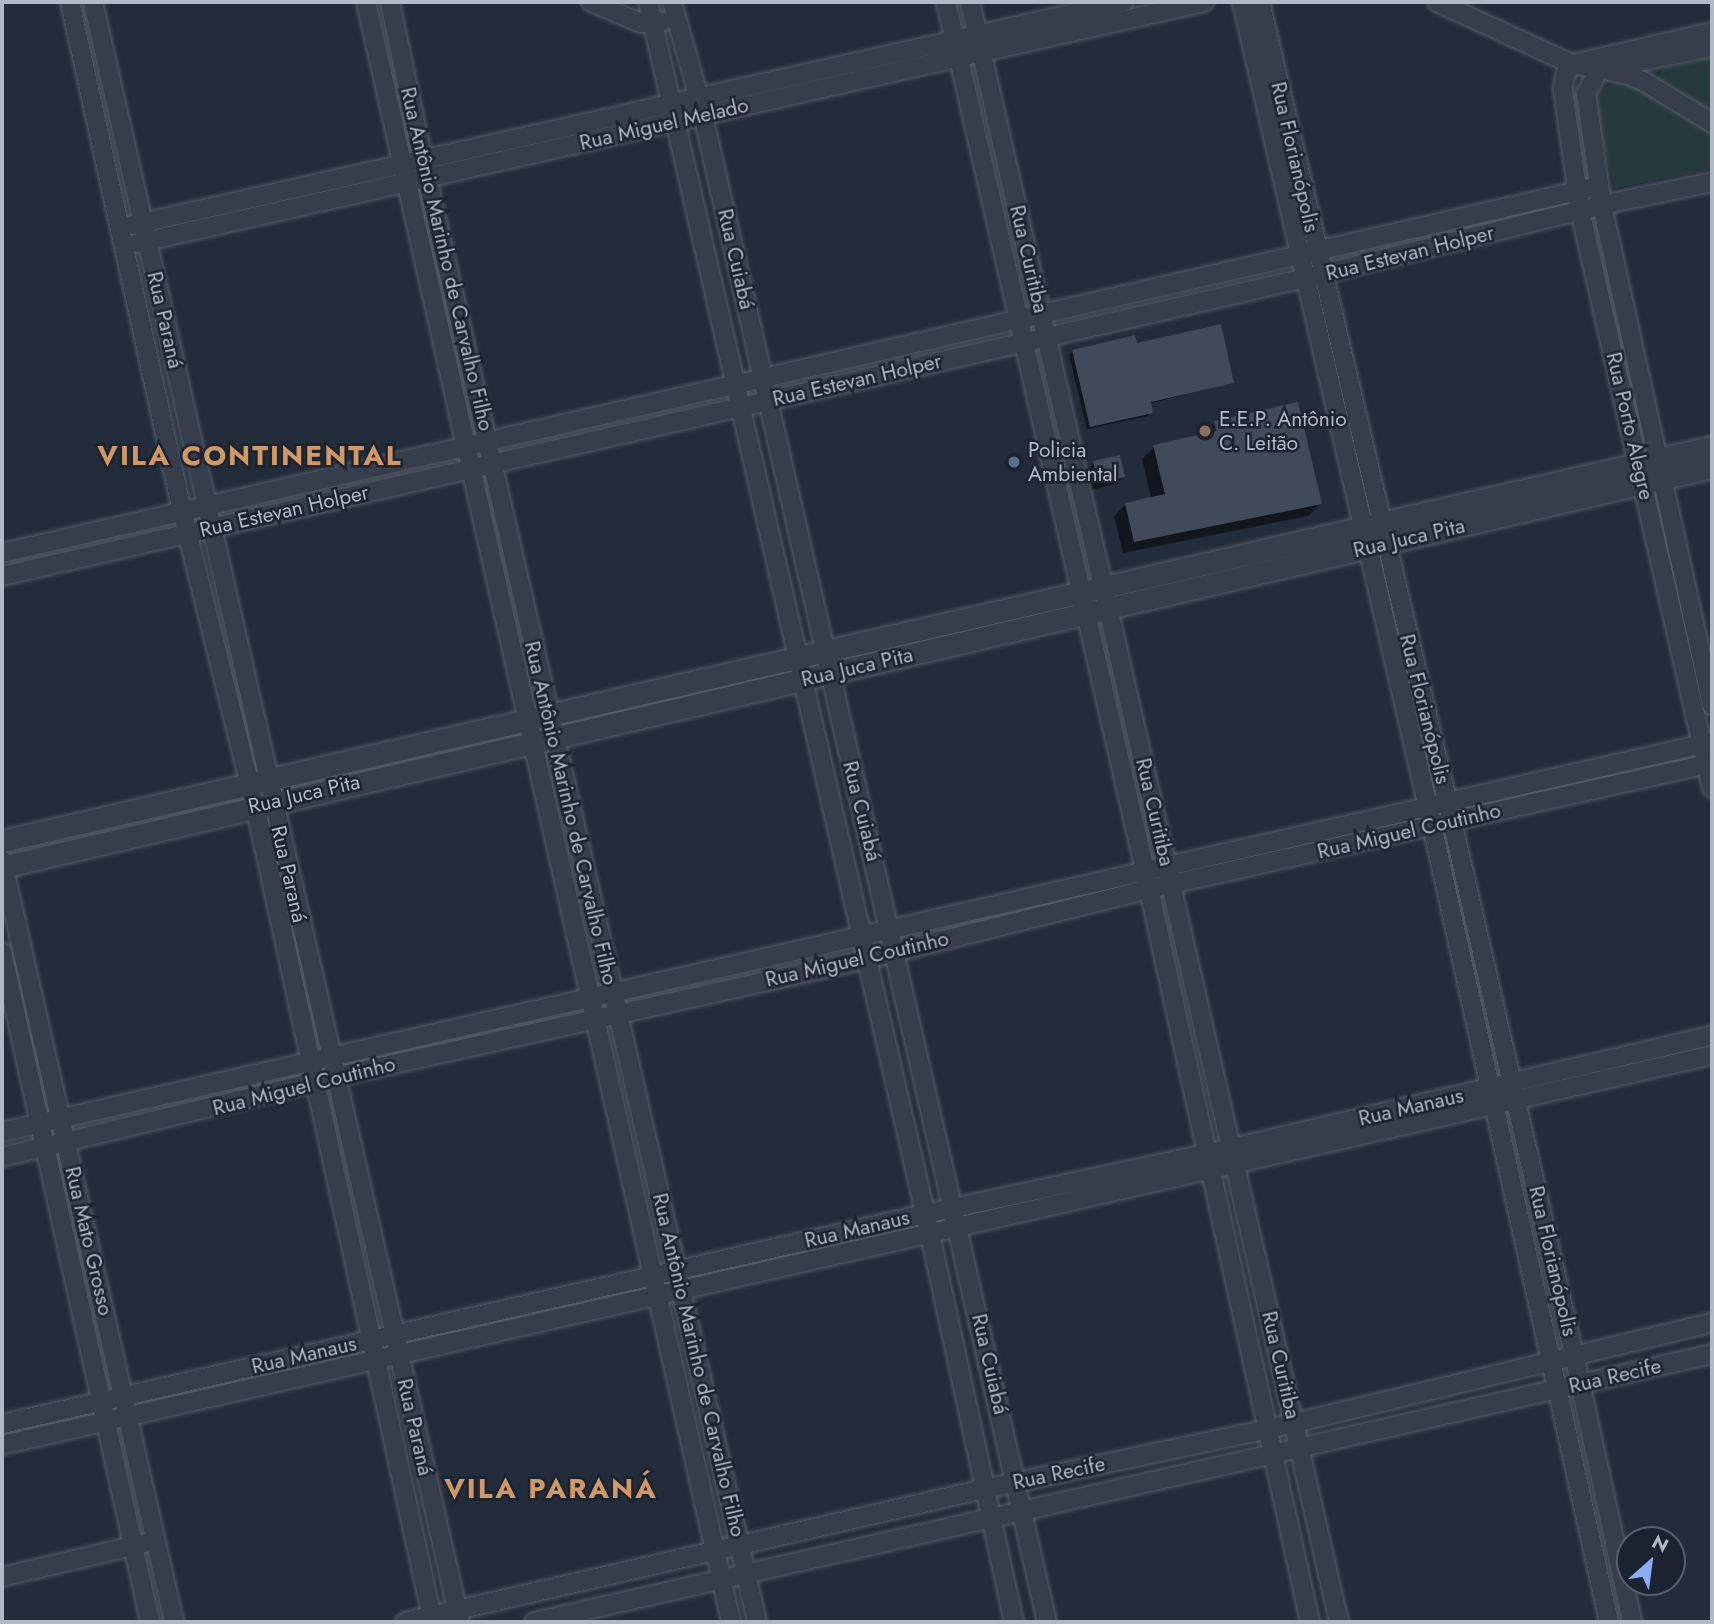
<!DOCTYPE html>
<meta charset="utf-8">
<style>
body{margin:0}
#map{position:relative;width:1714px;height:1624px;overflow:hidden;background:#232c3a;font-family:Jost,sans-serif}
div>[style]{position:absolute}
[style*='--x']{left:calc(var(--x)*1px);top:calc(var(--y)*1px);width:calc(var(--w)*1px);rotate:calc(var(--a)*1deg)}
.green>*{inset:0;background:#263a3d}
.shadow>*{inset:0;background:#0007}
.building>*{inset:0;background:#404a59}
.roads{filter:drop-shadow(0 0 2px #555c69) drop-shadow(0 0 2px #555c69)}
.minor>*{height:18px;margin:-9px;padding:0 9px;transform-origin:9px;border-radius:9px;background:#373e4b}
.tertiary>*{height:21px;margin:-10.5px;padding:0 10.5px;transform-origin:10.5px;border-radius:10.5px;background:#373e4b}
.dots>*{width:19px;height:19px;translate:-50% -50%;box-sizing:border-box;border:4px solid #1c2330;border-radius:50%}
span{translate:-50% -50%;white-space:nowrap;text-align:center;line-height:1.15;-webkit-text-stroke:5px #1c2330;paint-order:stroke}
.street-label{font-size:21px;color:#b2b9c6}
.poi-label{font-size:21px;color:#b2b9c6}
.left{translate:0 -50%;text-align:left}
.district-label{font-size:28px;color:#d09864;font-weight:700;letter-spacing:2px}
.frame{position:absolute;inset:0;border:4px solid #b2b9c6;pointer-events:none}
.north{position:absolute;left:1616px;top:1526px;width:70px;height:70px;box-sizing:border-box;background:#1c2330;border:2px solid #585f6c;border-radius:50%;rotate:28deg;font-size:19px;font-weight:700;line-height:28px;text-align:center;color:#b2b9c6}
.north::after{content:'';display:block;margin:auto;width:24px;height:32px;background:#8aaef4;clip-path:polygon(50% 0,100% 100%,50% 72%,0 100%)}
</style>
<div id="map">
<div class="green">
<i style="clip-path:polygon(1712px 57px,1712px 116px,1655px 80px,1663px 69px)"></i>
<i style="clip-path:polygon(1625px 79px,1712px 134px,1712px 169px,1615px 188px,1590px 93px)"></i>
</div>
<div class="shadow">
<i style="clip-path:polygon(1136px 345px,1232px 382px,1149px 404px,1151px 412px,1148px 416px,1087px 429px,1069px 355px,1073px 351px)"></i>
<i style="clip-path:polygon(1214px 423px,1320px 504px,1308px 516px,1123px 553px,1114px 516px,1126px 504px,1151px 498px,1142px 459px,1154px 447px,1202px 435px)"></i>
<i style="clip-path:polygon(1094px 463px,1123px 477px,1115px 484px,1091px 490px,1086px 471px)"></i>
</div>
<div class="building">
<i style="clip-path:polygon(1221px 324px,1234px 383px,1151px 402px,1153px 413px,1090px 427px,1072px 350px,1135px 335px,1137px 343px)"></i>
<i style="clip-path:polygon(1298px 402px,1322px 504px,1134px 542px,1125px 503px,1165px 494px,1153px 445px,1216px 431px,1214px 421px)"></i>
<i style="clip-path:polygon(1120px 455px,1125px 477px,1098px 483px,1093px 461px)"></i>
</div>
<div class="roads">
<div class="minor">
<i style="--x:70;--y:2;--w:521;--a:77.59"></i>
<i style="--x:182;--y:511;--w:303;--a:76.1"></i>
<i style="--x:255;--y:805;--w:836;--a:77.71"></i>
<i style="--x:93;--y:2;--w:1661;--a:77.24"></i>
<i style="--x:366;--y:2;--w:1661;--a:77.3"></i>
<i style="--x:390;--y:2;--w:161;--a:78.2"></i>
<i style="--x:423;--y:160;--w:1500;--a:77.13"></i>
<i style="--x:591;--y:2;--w:54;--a:22.8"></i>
<i style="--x:641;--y:23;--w:21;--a:-3"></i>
<i style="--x:648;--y:2;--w:1264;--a:77.11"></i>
<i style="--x:930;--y:1234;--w:397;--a:77.8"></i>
<i style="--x:672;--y:2;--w:100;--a:74.3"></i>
<i style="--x:699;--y:98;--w:1563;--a:77.14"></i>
<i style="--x:946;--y:2;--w:891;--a:77.1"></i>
<i style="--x:1145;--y:871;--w:769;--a:77.61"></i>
<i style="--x:970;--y:2;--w:1661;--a:77.17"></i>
<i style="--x:1242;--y:2;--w:826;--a:76.99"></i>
<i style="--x:1428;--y:807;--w:835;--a:77.48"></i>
<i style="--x:1260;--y:2;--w:841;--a:76.81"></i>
<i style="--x:1452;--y:821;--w:548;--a:77.13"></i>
<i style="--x:1574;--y:1355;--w:273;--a:77.7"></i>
<i style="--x:1437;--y:2;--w:149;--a:24.7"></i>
<i style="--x:1572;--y:64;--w:58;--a:10.9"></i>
<i style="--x:1629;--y:75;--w:15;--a:23"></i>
<i style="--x:1643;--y:81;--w:81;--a:31.3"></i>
<i style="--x:1712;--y:32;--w:144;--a:167.1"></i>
<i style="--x:1572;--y:64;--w:13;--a:122"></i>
<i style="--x:1565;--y:75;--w:15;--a:98"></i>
<i style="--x:1563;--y:90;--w:121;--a:81.9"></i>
<i style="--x:1580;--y:210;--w:593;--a:77.14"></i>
<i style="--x:1712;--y:47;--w:115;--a:168.5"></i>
<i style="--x:1599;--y:70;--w:26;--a:119"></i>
<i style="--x:1586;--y:93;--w:113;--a:81.9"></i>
<i style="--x:1602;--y:205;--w:512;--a:77.59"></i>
<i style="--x:133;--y:225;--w:1015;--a:-12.69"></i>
<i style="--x:138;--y:243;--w:1093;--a:-12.74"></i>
<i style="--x:2;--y:553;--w:1639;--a:-12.94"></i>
<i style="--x:2;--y:576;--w:1337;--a:-12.88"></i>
<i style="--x:1305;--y:278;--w:306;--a:-13.8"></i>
<i style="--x:1602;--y:205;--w:112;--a:-11.8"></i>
<i style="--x:2;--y:860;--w:781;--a:77.28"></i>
<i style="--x:2;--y:952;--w:686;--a:77.54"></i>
<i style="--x:2;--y:1132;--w:1754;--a:-12.85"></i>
<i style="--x:2;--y:1157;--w:342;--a:-13.5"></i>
<i style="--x:335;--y:1077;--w:545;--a:-12.51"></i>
<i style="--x:867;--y:959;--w:291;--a:-13.9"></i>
<i style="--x:1149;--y:889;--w:577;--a:-12.61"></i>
<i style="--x:2;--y:1424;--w:947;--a:-12.82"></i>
<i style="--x:925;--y:1214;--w:314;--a:-12.1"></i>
<i style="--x:1232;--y:1148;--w:493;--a:-13.2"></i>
<i style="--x:2;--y:1445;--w:1754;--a:-12.85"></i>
<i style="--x:2;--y:1577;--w:147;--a:-13.4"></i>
<i style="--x:405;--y:1622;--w:594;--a:-12.94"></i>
<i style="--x:984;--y:1489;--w:291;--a:-11.9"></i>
<i style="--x:1269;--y:1429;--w:456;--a:-13.5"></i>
<i style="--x:534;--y:1622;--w:1208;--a:-12.82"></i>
</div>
<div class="tertiary">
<i style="--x:2;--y:841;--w:1755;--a:-12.98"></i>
<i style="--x:2;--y:867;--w:1756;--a:-13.17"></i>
</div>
</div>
<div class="dots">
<i style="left:1205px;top:431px;background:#8d6e63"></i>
<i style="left:1014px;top:462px;background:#5c6f8a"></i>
</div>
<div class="street-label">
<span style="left:664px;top:124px;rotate:-13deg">Rua Miguel Melado</span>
<span style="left:1295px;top:157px;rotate:77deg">Rua Florianópolis</span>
<span style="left:1410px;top:253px;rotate:-14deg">Rua Estevan Holper</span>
<span style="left:447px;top:259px;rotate:77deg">Rua Antônio Marinho de Carvalho Filho</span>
<span style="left:736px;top:259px;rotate:77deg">Rua Cuiabá</span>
<span style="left:1029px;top:259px;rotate:77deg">Rua Curitiba</span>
<span style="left:165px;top:320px;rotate:77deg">Rua Paraná</span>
<span style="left:857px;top:380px;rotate:-13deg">Rua Estevan Holper</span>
<span style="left:1630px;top:426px;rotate:77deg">Rua Porto Alegre</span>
<span style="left:284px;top:511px;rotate:-13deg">Rua Estevan Holper</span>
<span style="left:1409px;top:538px;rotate:-13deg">Rua Juca Pita</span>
<span style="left:857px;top:667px;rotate:-13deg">Rua Juca Pita</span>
<span style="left:1425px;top:709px;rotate:76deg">Rua Florianópolis</span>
<span style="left:304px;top:794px;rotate:-13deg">Rua Juca Pita</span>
<span style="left:862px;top:811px;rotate:76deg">Rua Cuiabá</span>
<span style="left:1155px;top:812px;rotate:77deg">Rua Curitiba</span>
<span style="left:571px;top:813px;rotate:77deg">Rua Antônio Marinho de Carvalho Filho</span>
<span style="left:1409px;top:831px;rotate:-13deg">Rua Miguel Coutinho</span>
<span style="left:289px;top:874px;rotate:77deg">Rua Paraná</span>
<span style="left:857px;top:959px;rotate:-13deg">Rua Miguel Coutinho</span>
<span style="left:304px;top:1086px;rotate:-14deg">Rua Miguel Coutinho</span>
<span style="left:1411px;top:1107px;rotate:-13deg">Rua Manaus</span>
<span style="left:857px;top:1229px;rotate:-13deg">Rua Manaus</span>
<span style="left:89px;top:1241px;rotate:77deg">Rua Mato Grosso</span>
<span style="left:1553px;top:1261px;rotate:77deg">Rua Florianópolis</span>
<span style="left:304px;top:1355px;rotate:-13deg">Rua Manaus</span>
<span style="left:990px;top:1364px;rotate:77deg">Rua Cuiabá</span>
<span style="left:699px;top:1365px;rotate:77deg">Rua Antônio Marinho de Carvalho Filho</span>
<span style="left:1281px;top:1365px;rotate:77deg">Rua Curitiba</span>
<span style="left:1615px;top:1376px;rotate:-13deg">Rua Recife</span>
<span style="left:415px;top:1427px;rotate:77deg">Rua Paraná</span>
<span style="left:1059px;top:1473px;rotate:-12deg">Rua Recife</span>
</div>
<div class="poi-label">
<span class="left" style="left:1219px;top:431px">E.E.P. Antônio<br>C. Leitão</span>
<span class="left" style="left:1028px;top:462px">Policia<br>Ambiental</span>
</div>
<div class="district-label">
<span style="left:250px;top:456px">VILA CONTINENTAL</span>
<span style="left:551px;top:1489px">VILA PARANÁ</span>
</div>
<div class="frame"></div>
<div class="north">N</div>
</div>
